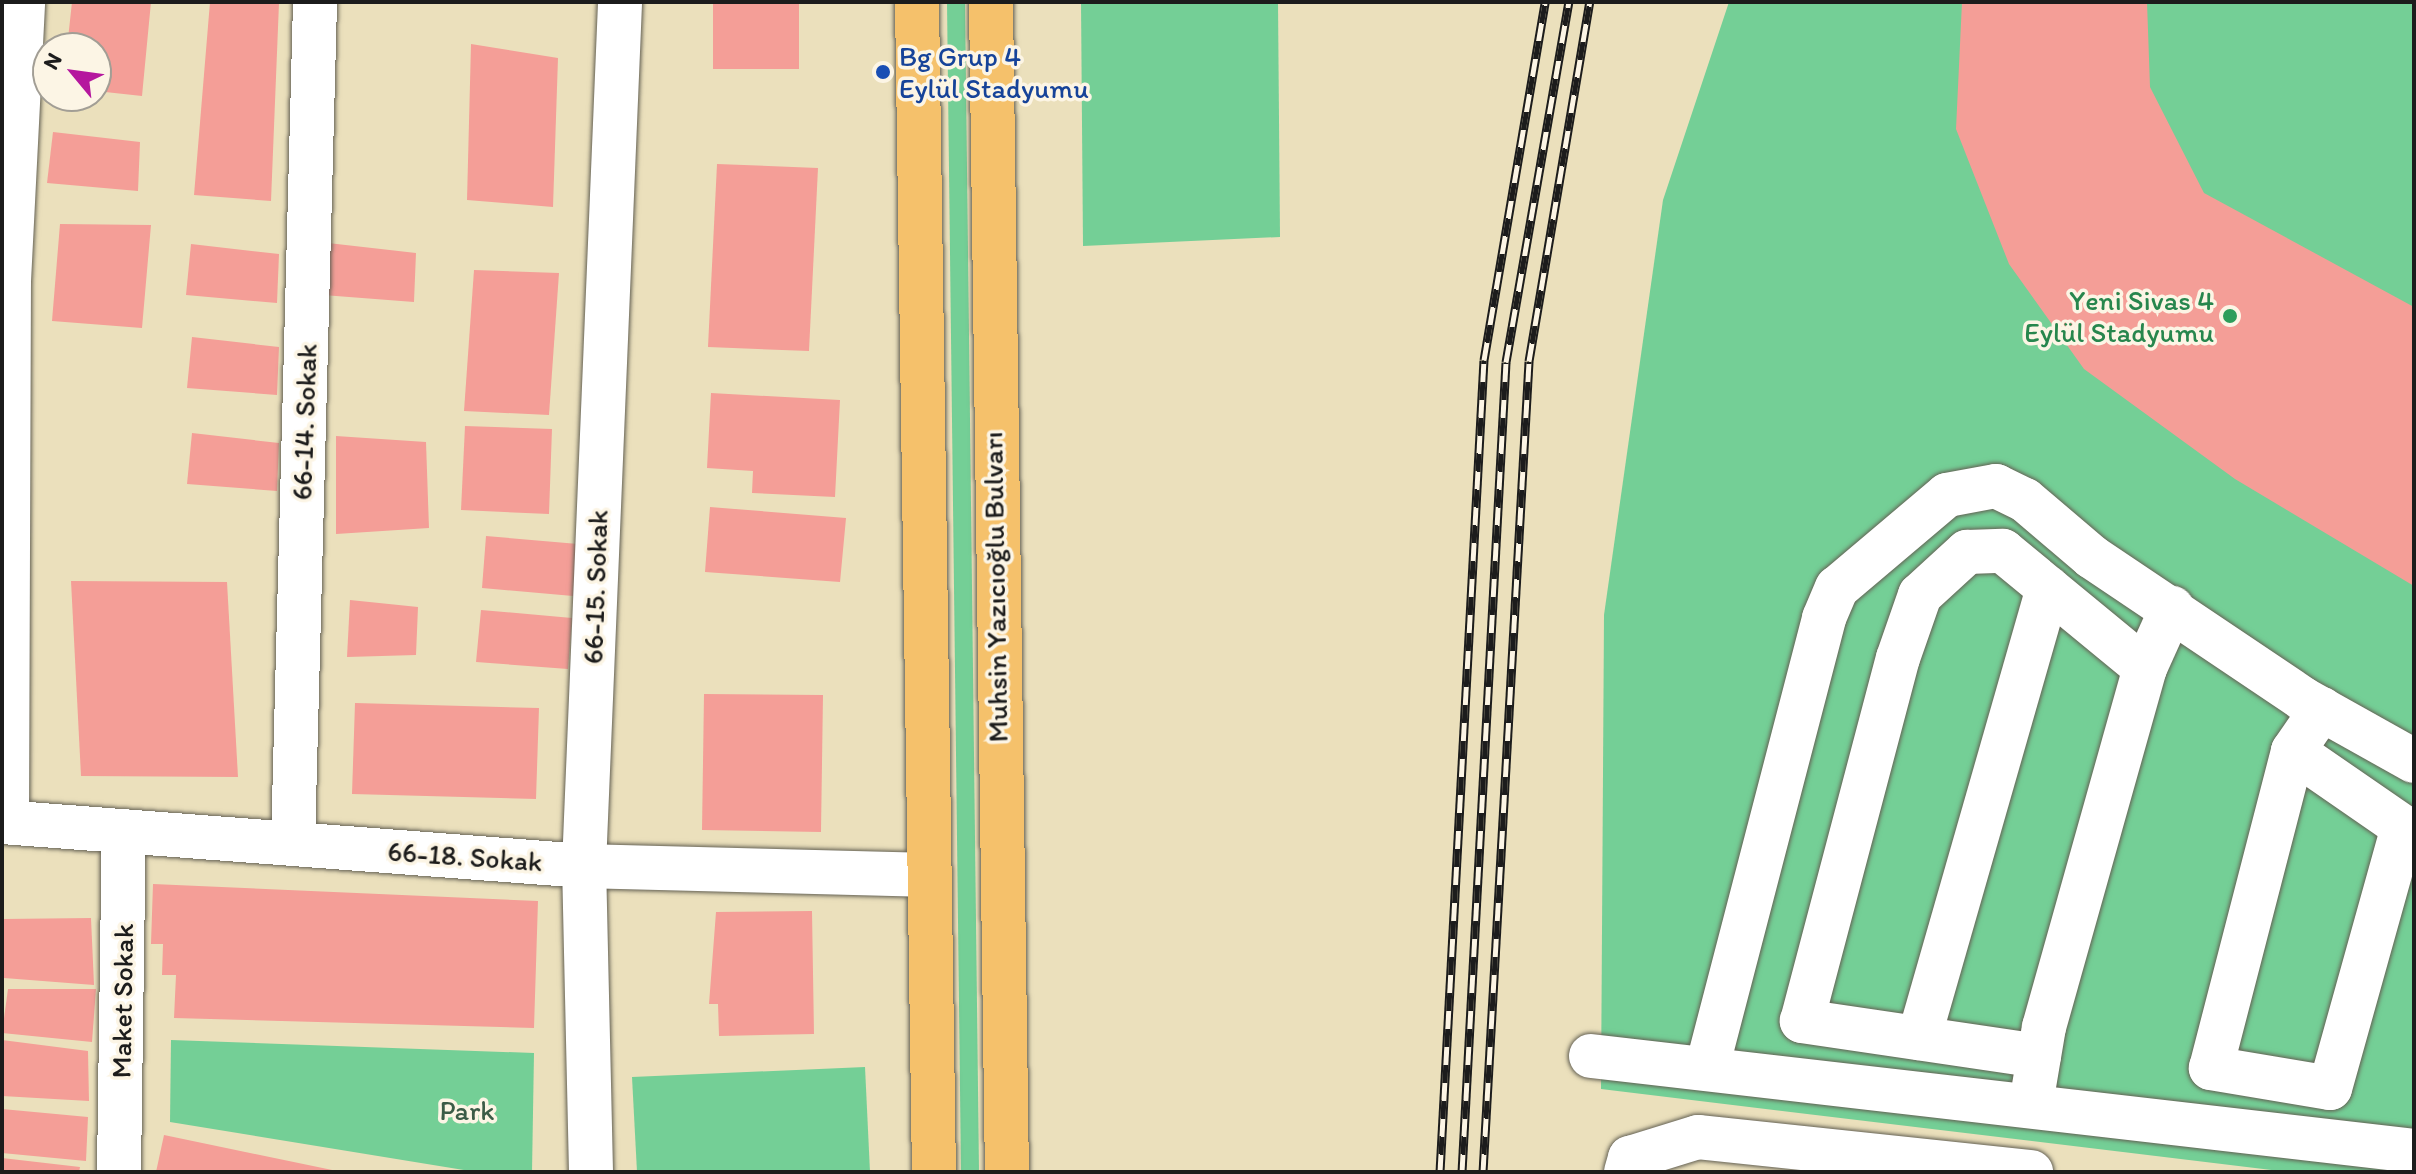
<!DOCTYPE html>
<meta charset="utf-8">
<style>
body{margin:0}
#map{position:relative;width:2416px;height:1174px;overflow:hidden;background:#ebe0bc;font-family:Itim,sans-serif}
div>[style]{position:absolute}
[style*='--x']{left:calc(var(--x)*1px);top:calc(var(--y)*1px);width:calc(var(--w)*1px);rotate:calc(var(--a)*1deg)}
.green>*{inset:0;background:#74cf96}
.building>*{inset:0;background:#f49e97}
.roads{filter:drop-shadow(0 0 2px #646154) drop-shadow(0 0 2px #646154)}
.minor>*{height:44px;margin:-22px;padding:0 22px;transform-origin:22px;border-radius:22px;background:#fff}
.major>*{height:44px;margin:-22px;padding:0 22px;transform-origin:22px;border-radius:22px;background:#f5c16b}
.rail>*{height:9px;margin-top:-4.5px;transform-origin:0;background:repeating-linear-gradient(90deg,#fcf5e5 0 18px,#1c1c1c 0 36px);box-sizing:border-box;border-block:2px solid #1c1c1c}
.dots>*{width:22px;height:22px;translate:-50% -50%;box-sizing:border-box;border:4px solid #fcf5e5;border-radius:50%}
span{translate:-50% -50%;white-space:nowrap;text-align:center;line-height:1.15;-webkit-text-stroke:7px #fcf5e5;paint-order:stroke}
.transit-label{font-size:28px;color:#164399}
.left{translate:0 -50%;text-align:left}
.leisure-label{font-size:28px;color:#27864d}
.right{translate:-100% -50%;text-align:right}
.street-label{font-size:28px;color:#1c1c1c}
.park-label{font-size:28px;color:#3b5b47}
.frame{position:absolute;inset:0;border:4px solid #1c1c1c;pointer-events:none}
.north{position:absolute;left:32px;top:32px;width:80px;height:80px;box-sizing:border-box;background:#fcf5e5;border:2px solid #a29e95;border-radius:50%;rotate:299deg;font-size:22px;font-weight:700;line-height:32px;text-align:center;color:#1c1c1c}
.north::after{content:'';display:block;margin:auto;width:28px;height:36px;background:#b5179e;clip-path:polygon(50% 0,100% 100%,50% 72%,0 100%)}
</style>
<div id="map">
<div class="green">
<i style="clip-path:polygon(947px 2px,965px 2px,979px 1172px,961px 1172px)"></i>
<i style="clip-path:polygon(1081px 2px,1278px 2px,1280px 237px,1083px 246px)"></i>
<i style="clip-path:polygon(1729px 2px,2414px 2px,2414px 1172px,2288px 1172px,1601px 1089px,1604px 615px,1663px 200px)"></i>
<i style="clip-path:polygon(171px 1040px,534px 1053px,532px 1172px,476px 1172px,170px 1122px)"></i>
<i style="clip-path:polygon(865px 1067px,870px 1172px,637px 1172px,632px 1077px)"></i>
</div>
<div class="building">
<i style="clip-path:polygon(72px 2px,151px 2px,142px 96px,96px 91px,96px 48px,67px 48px)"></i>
<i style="clip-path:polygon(210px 2px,279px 3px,271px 201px,194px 195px)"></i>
<i style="clip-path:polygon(713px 2px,799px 2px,799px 69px,713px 69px)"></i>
<i style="clip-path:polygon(1962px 2px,2147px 2px,2150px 87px,2204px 193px,2414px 307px,2414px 586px,2235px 479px,2084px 369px,2009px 264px,1956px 129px)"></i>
<i style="clip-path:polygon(471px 44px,558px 58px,553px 207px,467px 200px)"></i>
<i style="clip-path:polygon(53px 132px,140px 142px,138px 191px,47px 183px)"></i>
<i style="clip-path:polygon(717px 164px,818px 168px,809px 351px,708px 347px)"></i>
<i style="clip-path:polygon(60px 224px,151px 225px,142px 328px,52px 321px)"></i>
<i style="clip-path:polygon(328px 243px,416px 253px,414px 302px,323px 295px)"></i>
<i style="clip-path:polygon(191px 244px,279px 254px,277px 303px,186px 295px)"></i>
<i style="clip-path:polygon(474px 270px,559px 273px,549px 415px,464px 411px)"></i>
<i style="clip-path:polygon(192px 337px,279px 347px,277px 395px,187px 388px)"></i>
<i style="clip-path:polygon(711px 393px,840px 400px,835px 497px,752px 493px,753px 471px,707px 468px)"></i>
<i style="clip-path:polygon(465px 426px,552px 429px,549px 514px,461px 510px)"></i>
<i style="clip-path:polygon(192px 433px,279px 443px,277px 491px,187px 484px)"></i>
<i style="clip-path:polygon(336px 436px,426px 442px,429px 528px,336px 534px)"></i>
<i style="clip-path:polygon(710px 507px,846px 518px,840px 582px,705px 572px)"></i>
<i style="clip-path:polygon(486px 536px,578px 544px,573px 596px,482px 588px)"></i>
<i style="clip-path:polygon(71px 581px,227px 582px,238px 777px,81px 776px)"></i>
<i style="clip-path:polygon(350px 600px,418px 607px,416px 655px,347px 657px)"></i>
<i style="clip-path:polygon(481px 610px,572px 618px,568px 669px,476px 662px)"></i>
<i style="clip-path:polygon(704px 694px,823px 695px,821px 832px,702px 830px)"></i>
<i style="clip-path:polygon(355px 703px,539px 708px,536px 799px,352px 794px)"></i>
<i style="clip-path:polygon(153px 884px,538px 901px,534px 1028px,174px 1018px,176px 975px,162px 975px,163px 944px,151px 944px)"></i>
<i style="clip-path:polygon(812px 911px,814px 1034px,719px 1036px,718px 1004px,709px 1004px,716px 912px)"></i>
<i style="clip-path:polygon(91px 918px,94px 985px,4px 978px,3px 919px)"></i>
<i style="clip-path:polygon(8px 989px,96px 989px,92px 1042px,2px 1033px)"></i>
<i style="clip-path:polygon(2px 1040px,88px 1051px,89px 1101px,2px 1096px)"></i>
<i style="clip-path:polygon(2px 1109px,88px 1117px,86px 1161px,2px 1153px)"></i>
<i style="clip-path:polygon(164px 1135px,337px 1171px,337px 1172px,156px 1172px)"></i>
<i style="clip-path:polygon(2px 1158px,80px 1167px,79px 1172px,2px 1172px)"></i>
</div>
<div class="roads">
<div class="minor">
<i style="--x:2293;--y:751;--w:134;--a:34.6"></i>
<i style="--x:2403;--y:827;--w:271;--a:105.6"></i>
<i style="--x:2330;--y:1088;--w:121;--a:-170.5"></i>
<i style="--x:2211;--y:1068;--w:327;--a:-75.5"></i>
<i style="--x:2293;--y:751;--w:51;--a:-55.4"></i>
<i style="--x:2;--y:822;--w:584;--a:4.32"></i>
<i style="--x:584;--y:866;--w:345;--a:1.5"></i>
<i style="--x:7;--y:822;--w:541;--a:-89.79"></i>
<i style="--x:9;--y:281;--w:279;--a:-87.1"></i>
<i style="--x:293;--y:843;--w:841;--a:-88.5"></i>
<i style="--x:1919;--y:1038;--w:468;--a:-74"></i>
<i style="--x:1591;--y:1056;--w:828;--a:6.58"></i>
<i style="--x:2039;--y:1056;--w:240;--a:-171.6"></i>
<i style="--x:1802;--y:1021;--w:375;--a:-75.2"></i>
<i style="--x:1898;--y:658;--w:67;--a:-70.8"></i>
<i style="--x:1920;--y:595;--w:64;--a:-42.5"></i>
<i style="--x:1967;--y:552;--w:36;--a:-2"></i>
<i style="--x:2003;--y:551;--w:184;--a:39.5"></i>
<i style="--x:1708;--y:1064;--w:461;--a:-75.4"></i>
<i style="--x:1824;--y:618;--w:33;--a:-67"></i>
<i style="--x:1837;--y:588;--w:144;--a:-40.2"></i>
<i style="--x:1947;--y:495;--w:50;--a:-10.4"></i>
<i style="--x:1996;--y:486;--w:32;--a:26"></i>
<i style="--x:2025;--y:500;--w:88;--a:40.4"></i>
<i style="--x:2092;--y:557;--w:254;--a:33.9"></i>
<i style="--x:2303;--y:699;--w:127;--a:29.2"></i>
<i style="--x:2034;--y:1086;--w:60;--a:-80.4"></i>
<i style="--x:2044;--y:1027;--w:373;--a:-74.3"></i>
<i style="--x:2145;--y:668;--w:66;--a:-65.8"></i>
<i style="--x:119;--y:1172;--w:341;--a:-89.2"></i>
<i style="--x:591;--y:1172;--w:306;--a:-91.3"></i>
<i style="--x:584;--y:866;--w:865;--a:-87.61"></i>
<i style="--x:1626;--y:1172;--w:15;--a:-74"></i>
<i style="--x:1630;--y:1158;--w:71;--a:-17.2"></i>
<i style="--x:1698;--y:1137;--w:335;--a:6"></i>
</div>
<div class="major">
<i style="--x:917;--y:2;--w:1170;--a:89.17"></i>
<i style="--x:991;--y:2;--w:1170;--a:89.22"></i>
</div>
</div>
<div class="rail">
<i style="--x:1440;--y:1172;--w:813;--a:-86.9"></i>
<i style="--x:1484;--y:360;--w:363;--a:-80.3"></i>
<i style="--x:1462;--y:1172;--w:811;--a:-86.89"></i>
<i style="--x:1506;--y:362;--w:365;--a:-80.1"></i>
<i style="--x:1483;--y:1172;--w:812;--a:-86.75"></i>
<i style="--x:1529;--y:361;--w:364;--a:-80.4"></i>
</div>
<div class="dots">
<i style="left:883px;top:72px;background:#1a4fb4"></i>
<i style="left:2230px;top:316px;background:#2e9e5b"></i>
</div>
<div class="transit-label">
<span class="left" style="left:899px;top:72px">Bg Grup 4<br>Eylül Stadyumu</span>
</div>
<div class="leisure-label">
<span class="right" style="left:2214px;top:316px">Yeni Sivas 4<br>Eylül Stadyumu</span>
</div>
<div class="street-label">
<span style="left:304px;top:422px;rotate:-88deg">66-14. Sokak</span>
<span style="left:595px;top:587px;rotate:-88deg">66-15. Sokak</span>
<span style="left:995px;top:587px;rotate:-91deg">Muhsin Yazıcıoğlu Bulvarı</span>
<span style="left:465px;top:856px;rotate:4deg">66-18. Sokak</span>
<span style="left:122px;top:1001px;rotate:-89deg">Maket Sokak</span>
</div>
<div class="park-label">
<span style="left:467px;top:1110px">Park</span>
</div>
<div class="frame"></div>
<div class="north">N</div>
</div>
